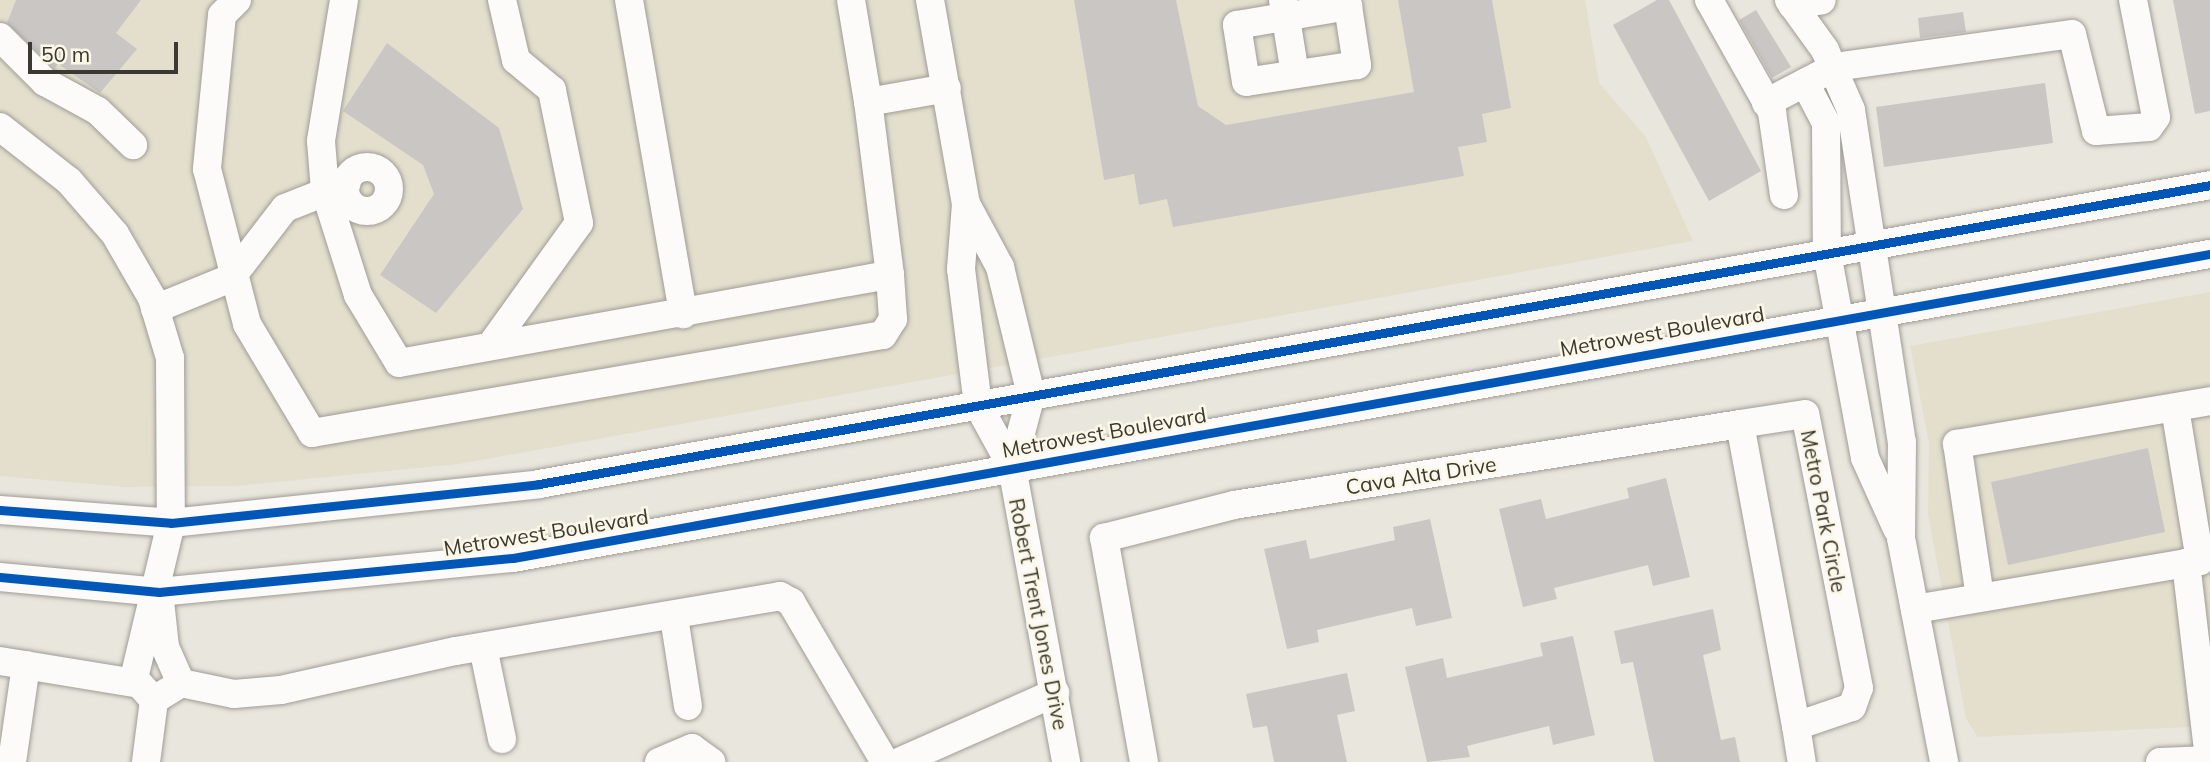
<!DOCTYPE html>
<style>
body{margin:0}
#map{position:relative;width:2210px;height:762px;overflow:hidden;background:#e9e6dd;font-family:Mulish,sans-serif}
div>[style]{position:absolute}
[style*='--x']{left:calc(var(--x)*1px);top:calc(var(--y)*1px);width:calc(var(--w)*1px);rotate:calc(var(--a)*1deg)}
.built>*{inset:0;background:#e4dfcd}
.building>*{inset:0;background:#cac6c4}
.roads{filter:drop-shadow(0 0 2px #9f9d96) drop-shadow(0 0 2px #9f9d96)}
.minor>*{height:28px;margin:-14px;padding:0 14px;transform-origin:14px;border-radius:14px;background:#fcfbfa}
.minor>.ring{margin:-14px;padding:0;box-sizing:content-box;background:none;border:28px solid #fcfbfa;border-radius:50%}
.cycleway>*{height:9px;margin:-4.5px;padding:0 4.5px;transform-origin:4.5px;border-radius:4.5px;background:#0057b8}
span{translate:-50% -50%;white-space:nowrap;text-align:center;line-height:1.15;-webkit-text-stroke:5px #fcf7e6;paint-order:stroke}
.street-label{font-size:21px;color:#3b3932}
.scale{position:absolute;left:28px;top:42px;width:150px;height:32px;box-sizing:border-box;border:4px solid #3b3932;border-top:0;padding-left:9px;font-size:21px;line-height:24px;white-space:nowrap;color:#3b3932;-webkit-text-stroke:5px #fcf7e6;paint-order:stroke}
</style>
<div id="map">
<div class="built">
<i style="clip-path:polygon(0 0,1585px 0,1599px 83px,1646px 137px,1693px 241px,459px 464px,237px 486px,124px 487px,0 476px)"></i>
<i style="clip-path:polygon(2210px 292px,2210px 726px,1978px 737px,1966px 719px,1928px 514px,1929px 443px,1910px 346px)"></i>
</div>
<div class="building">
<i style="clip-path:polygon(16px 0,141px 0,116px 33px,137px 49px,100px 93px,58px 64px,55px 68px,7px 23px)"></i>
<i style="clip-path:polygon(1074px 0,1176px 0,1198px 106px,1226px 125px,1414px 92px,1398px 0,1492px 0,1511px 108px,1482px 114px,1487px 142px,1458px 147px,1464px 176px,1173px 227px,1167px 199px,1139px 205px,1134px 174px,1104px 180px)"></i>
<i style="clip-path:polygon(1657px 0,1669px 0,1761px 171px,1709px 201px,1613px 25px)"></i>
<i style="clip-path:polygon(2173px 0,2210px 0,2210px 111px,2195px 114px)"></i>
<i style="clip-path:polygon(1756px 10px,1791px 67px,1772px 78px,1739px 20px)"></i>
<i style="clip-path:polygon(1963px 12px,1966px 32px,1920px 38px,1918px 18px)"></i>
<i style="clip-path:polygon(387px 43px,499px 128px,523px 209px,436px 313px,380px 275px,434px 194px,423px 165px,343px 111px)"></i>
<i style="clip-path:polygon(2045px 83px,2053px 143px,1884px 167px,1876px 107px)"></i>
<i style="clip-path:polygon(2148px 448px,2165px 532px,2008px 565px,1991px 482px)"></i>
<i style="clip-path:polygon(1666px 478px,1690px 577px,1653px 586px,1648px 565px,1554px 588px,1557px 599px,1523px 607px,1499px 509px,1541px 499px,1546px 519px,1629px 498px,1627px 488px)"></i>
<i style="clip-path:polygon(1430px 519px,1452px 618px,1416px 626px,1412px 608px,1317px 630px,1319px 642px,1287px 649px,1264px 549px,1306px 540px,1310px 559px,1395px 540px,1393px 527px)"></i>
<i style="clip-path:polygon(1713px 609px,1721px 650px,1703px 655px,1721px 740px,1735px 737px,1740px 762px,1654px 762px,1633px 662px,1621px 664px,1614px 631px)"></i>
<i style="clip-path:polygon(1573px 636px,1595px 735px,1553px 745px,1549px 726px,1467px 746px,1470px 757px,1427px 762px,1405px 667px,1443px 658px,1447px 678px,1543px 656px,1540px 643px)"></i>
<i style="clip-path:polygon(1347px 673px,1355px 711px,1337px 715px,1347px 762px,1274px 762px,1267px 726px,1253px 728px,1246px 694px)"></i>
</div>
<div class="roads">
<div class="minor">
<i style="--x:237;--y:0;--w:21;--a:135"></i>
<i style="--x:222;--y:15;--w:155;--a:95.6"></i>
<i style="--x:207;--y:169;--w:160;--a:75.5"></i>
<i style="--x:247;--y:324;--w:127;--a:59.2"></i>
<i style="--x:312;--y:433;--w:579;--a:-9.74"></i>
<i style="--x:883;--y:335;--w:19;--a:-58"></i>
<i style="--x:893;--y:319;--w:44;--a:-93.9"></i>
<i style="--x:344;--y:0;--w:143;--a:99.3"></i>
<i style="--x:321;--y:141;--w:50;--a:85.4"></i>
<i style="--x:325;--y:191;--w:109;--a:72.4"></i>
<i style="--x:358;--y:295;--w:79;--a:58.9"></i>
<i style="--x:399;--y:363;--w:499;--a:-10.2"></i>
<i style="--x:890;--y:275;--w:174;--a:-97.2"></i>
<i style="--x:868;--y:102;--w:80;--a:-10"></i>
<i style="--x:629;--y:0;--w:319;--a:80.2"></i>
<i style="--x:851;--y:0;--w:103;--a:80.5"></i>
<i style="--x:930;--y:0;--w:207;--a:80"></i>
<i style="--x:966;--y:204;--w:65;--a:94.4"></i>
<i style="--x:961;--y:269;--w:137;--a:82.9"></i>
<i style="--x:978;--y:405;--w:71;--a:61.3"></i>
<i style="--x:1012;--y:467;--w:300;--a:79.6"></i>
<i style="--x:1283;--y:0;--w:75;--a:80.8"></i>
<i style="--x:1709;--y:0;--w:129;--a:60.6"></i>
<i style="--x:1772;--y:112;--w:84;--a:81.8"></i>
<i style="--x:1789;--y:0;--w:62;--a:54.2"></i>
<i style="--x:1825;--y:50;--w:65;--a:66.6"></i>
<i style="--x:1851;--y:110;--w:336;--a:81.3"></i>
<i style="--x:1902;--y:442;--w:96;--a:90.6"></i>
<i style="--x:1901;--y:538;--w:228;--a:79.1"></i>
<i style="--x:1792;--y:5;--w:30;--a:-9"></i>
<i style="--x:1348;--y:6;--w:60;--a:81.3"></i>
<i style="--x:1357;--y:65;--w:112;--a:171.3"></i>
<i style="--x:1246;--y:82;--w:58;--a:-99"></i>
<i style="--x:1237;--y:25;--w:113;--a:-9.7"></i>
<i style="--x:0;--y:37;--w:64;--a:45"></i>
<i style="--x:45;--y:82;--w:60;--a:28.7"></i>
<i style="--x:98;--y:111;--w:49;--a:44.2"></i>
<i style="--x:1805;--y:83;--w:45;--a:62.3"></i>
<i style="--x:1826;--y:123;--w:130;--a:89.6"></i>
<i style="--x:1827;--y:253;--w:208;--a:79.5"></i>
<i style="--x:1865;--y:458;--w:78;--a:65.7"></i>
<i style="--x:1766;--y:103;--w:78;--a:-27.6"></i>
<i style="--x:1835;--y:67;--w:239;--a:-7.9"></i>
<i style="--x:2072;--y:34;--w:100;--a:76.1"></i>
<i style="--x:2096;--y:131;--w:53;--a:-4.3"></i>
<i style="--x:2149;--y:127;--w:12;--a:-55"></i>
<i style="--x:2156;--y:117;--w:119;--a:-101.1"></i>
<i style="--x:0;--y:127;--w:88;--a:38"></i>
<i style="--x:69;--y:181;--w:70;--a:49"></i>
<i style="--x:115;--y:234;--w:74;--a:60"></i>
<i style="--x:152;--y:298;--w:63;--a:73.3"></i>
<i style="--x:170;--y:358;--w:165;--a:89.7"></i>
<i style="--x:171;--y:523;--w:159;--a:103.4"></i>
<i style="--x:134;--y:678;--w:30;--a:48"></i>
<i style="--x:154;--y:700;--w:32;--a:-32"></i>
<i style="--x:181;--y:683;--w:39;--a:-114"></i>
<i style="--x:165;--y:647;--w:55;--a:-96.2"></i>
<i class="ring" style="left:345px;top:167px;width:16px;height:16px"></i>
<i style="--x:966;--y:204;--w:72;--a:61.6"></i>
<i style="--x:1000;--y:267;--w:132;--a:76.4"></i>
<i style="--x:1031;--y:395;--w:74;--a:104.8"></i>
<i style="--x:155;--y:309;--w:82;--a:-22.2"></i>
<i style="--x:231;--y:278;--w:88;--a:-52.4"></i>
<i style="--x:285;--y:208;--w:66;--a:-21.5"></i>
<i style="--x:492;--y:344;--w:149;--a:-54.3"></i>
<i style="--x:579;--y:223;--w:136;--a:-101.5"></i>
<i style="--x:552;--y:90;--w:47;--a:-140.2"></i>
<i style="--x:516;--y:60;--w:62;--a:-103.1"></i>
<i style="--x:2175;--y:408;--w:155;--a:80.7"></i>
<i style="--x:2200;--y:561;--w:14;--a:172"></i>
<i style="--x:2186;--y:563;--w:198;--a:83.3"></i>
<i style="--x:0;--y:510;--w:171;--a:4.3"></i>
<i style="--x:171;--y:523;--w:370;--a:-6"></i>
<i style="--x:539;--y:484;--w:1698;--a:-10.14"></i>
<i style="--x:0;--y:577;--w:160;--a:5.4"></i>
<i style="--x:159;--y:592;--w:356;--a:-5.5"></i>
<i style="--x:513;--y:558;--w:1724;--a:-10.16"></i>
<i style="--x:1980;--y:597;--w:155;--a:-98.5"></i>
<i style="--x:1957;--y:444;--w:257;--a:-9.6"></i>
<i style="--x:1915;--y:609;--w:275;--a:-9.6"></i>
<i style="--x:674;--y:617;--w:90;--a:81.1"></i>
<i style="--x:483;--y:647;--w:94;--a:78.3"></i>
<i style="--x:0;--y:661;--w:137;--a:9.3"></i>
<i style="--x:181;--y:683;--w:54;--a:11.7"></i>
<i style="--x:234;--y:694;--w:47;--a:-4.9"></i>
<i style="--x:281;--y:690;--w:179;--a:-12.6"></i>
<i style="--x:456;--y:651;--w:329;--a:-9.6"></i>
<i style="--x:780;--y:596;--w:13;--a:29"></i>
<i style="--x:791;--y:602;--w:186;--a:59.6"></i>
<i style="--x:1796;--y:726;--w:59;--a:-18.7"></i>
<i style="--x:1852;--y:707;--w:20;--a:-70"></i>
<i style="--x:1859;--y:688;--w:279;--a:-101.1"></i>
<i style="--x:1805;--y:414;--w:66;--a:171.3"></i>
<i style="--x:1740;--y:424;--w:307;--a:79.5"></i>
<i style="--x:1796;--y:726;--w:36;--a:81"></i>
<i style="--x:12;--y:762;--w:98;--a:-81.8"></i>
<i style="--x:146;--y:762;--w:63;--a:-82.6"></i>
<i style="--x:659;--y:762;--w:36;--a:-23"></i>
<i style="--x:692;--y:748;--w:24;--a:36"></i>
<i style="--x:899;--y:762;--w:171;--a:-23.9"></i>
<i style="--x:1144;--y:762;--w:228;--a:-100.1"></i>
<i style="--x:1104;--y:538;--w:134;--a:-14.2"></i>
<i style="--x:1234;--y:505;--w:512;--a:-9.09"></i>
<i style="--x:2160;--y:762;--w:50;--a:-2.3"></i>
</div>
</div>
<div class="cycleway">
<i style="--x:0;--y:510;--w:171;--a:4.3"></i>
<i style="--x:171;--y:523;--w:370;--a:-6"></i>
<i style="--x:539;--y:484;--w:1698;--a:-10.14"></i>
<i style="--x:0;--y:577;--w:160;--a:5.4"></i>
<i style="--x:159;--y:592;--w:356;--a:-5.5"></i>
<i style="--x:513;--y:558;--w:1724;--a:-10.16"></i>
</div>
<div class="street-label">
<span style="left:1662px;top:331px;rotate:-10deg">Metrowest Boulevard</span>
<span style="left:1104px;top:432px;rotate:-10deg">Metrowest Boulevard</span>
<span style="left:1421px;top:475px;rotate:-9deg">Cava Alta Drive</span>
<span style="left:1824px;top:511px;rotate:79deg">Metro Park Circle</span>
<span style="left:546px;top:532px;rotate:-9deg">Metrowest Boulevard</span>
<span style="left:1039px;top:614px;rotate:79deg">Robert Trent Jones Drive</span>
</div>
<div class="scale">50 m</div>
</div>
